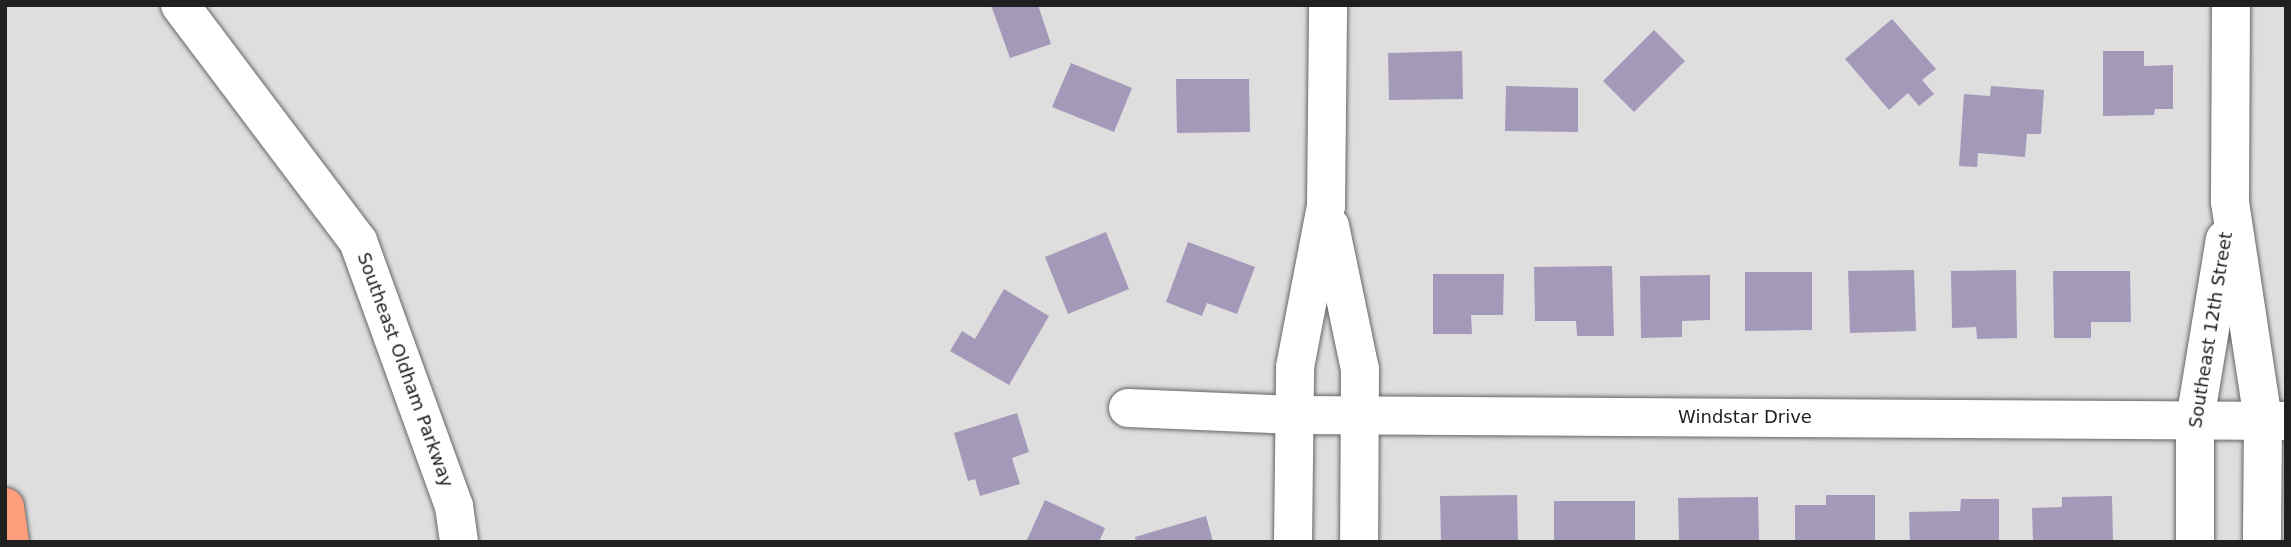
<!DOCTYPE html>
<style>
body{margin:0}
#map{position:relative;width:2291px;height:547px;overflow:hidden;background:#dededf;font-family:"DejaVu Sans",sans-serif}
div>[style]{position:absolute}
[style*='--x']{left:calc(var(--x)*1px);top:calc(var(--y)*1px);width:calc(var(--w)*1px);rotate:calc(var(--a)*1deg)}
.building>*{inset:0;background:#a599b9}
.roads{filter:drop-shadow(0 0 2px #656667) drop-shadow(0 0 2px #656667)}
.minor>*{height:38px;margin:-19px;padding:0 19px;transform-origin:19px;border-radius:19px;background:#fff}
.highway>*{height:38px;margin:-19px;padding:0 19px;transform-origin:19px;border-radius:19px;background:#fe9d7b}
span{translate:-50% -50%;white-space:nowrap;text-align:center;line-height:1.15;-webkit-text-stroke:5px #fff;paint-order:stroke}
.street-label{font-size:18px;color:#202020}
.frame{position:absolute;inset:0;border:7px solid #202020;pointer-events:none}
</style>
<div id="map">
<div class="building">
<i style="clip-path:polygon(991px 5px,1038px 5px,1051px 44px,1010px 58px)"></i>
<i style="clip-path:polygon(1892px 19px,1936px 69px,1922px 80px,1934px 94px,1919px 106px,1908px 93px,1889px 110px,1845px 59px)"></i>
<i style="clip-path:polygon(1654px 30px,1685px 61px,1634px 112px,1603px 81px)"></i>
<i style="clip-path:polygon(1462px 51px,1463px 99px,1389px 100px,1388px 53px)"></i>
<i style="clip-path:polygon(2103px 51px,2144px 51px,2144px 66px,2173px 65px,2173px 109px,2155px 109px,2154px 115px,2103px 116px)"></i>
<i style="clip-path:polygon(1071px 63px,1132px 88px,1114px 132px,1052px 107px)"></i>
<i style="clip-path:polygon(1176px 79px,1249px 79px,1250px 132px,1177px 133px)"></i>
<i style="clip-path:polygon(1506px 86px,1578px 88px,1578px 132px,1505px 131px)"></i>
<i style="clip-path:polygon(1991px 86px,2044px 90px,2041px 134px,2027px 134px,2025px 157px,1978px 153px,1977px 167px,1959px 166px,1964px 94px,1990px 96px)"></i>
<i style="clip-path:polygon(1106px 232px,1129px 289px,1068px 314px,1045px 257px)"></i>
<i style="clip-path:polygon(1188px 242px,1255px 267px,1237px 314px,1207px 303px,1202px 316px,1166px 302px)"></i>
<i style="clip-path:polygon(1612px 266px,1614px 336px,1577px 336px,1576px 321px,1535px 321px,1534px 267px)"></i>
<i style="clip-path:polygon(1914px 270px,1916px 331px,1850px 333px,1848px 271px)"></i>
<i style="clip-path:polygon(2016px 270px,2017px 338px,1977px 339px,1976px 327px,1952px 328px,1951px 271px)"></i>
<i style="clip-path:polygon(2053px 271px,2130px 271px,2131px 322px,2091px 322px,2091px 338px,2054px 338px)"></i>
<i style="clip-path:polygon(1745px 272px,1812px 272px,1812px 330px,1745px 331px)"></i>
<i style="clip-path:polygon(1433px 274px,1504px 274px,1503px 315px,1471px 315px,1472px 334px,1433px 334px)"></i>
<i style="clip-path:polygon(1710px 275px,1710px 320px,1682px 321px,1682px 337px,1641px 338px,1640px 276px)"></i>
<i style="clip-path:polygon(1004px 289px,1049px 316px,1009px 385px,950px 351px,962px 331px,975px 339px)"></i>
<i style="clip-path:polygon(1017px 413px,1029px 452px,1012px 458px,1020px 484px,980px 496px,975px 479px,968px 481px,954px 433px)"></i>
<i style="clip-path:polygon(1517px 495px,1518px 542px,1441px 542px,1440px 496px)"></i>
<i style="clip-path:polygon(1826px 495px,1875px 495px,1875px 541px,1795px 542px,1795px 505px,1826px 505px)"></i>
<i style="clip-path:polygon(2112px 496px,2113px 542px,2033px 542px,2032px 508px,2062px 507px,2062px 497px)"></i>
<i style="clip-path:polygon(1758px 497px,1759px 540px,1679px 542px,1678px 498px)"></i>
<i style="clip-path:polygon(1961px 499px,1999px 499px,1999px 542px,1910px 542px,1909px 512px,1960px 511px)"></i>
<i style="clip-path:polygon(1045px 500px,1105px 528px,1099px 542px,1026px 542px)"></i>
<i style="clip-path:polygon(1554px 501px,1635px 501px,1635px 542px,1554px 542px)"></i>
<i style="clip-path:polygon(1206px 516px,1213px 542px,1136px 542px,1135px 537px)"></i>
</div>
<div class="roads">
<div class="minor">
<i style="--x:180;--y:5;--w:296;--a:53"></i>
<i style="--x:358;--y:241;--w:282;--a:70.1"></i>
<i style="--x:454;--y:506;--w:36;--a:82"></i>
<i style="--x:2231;--y:5;--w:197;--a:90.3"></i>
<i style="--x:2230;--y:202;--w:221;--a:81.4"></i>
<i style="--x:2263;--y:421;--w:121;--a:90.5"></i>
<i style="--x:1330;--y:226;--w:146;--a:78.2"></i>
<i style="--x:1360;--y:369;--w:173;--a:90.3"></i>
<i style="--x:1128;--y:408;--w:167;--a:2.4"></i>
<i style="--x:1295;--y:415;--w:991;--a:0.35"></i>
<i style="--x:1293;--y:542;--w:175;--a:-89.3"></i>
<i style="--x:1295;--y:367;--w:164;--a:-79.1"></i>
<i style="--x:1326;--y:206;--w:201;--a:-89.4"></i>
<i style="--x:2195;--y:542;--w:122;--a:-90"></i>
<i style="--x:2195;--y:420;--w:183;--a:-80.6"></i>
</div>
<div class="highway">
<i style="--x:5;--y:507;--w:35;--a:82"></i>
</div>
</div>
<div class="street-label">
<span style="left:2211px;top:330px;rotate:-81deg">Southeast 12th Street</span>
<span style="left:405px;top:370px;rotate:70deg">Southeast Oldham Parkway</span>
<span style="left:1745px;top:417px">Windstar Drive</span>
</div>
<div class="frame"></div>
</div>
